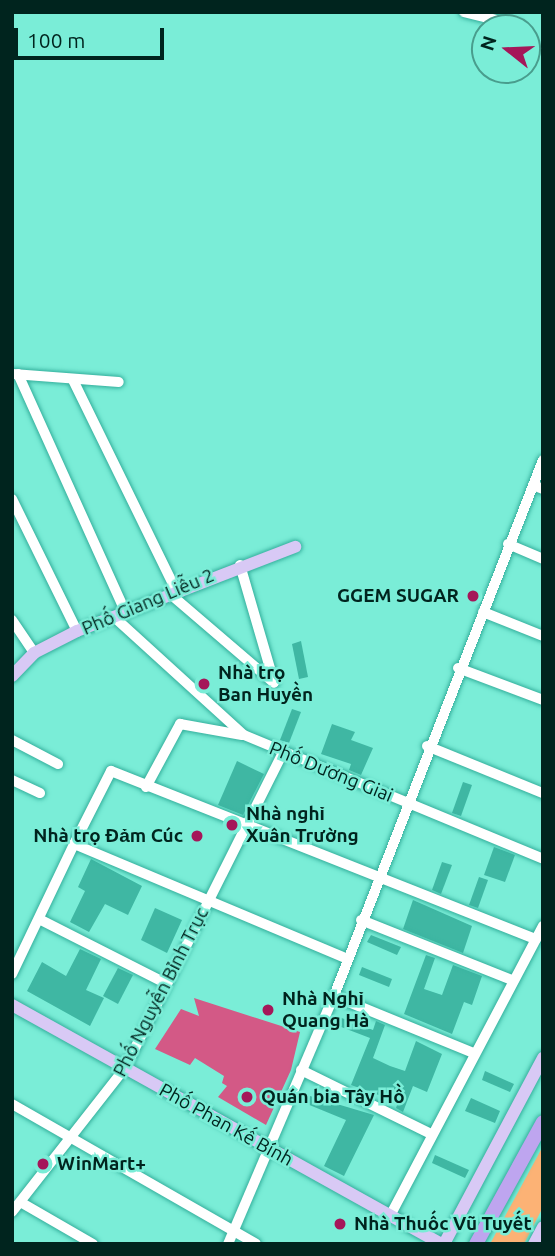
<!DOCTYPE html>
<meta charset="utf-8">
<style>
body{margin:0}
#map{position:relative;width:555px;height:1256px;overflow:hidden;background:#7aedd7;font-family:Ubuntu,sans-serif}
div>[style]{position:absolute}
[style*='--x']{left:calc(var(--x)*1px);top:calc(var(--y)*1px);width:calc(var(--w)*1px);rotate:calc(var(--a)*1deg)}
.green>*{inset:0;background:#fcb275}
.water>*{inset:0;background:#d35986}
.building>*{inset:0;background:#3fb7a3}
.roads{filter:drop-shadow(0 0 2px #34af9c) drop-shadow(0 0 2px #34af9c)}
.minor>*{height:10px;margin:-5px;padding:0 5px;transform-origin:5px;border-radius:5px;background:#fff}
.major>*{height:12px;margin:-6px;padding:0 6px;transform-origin:6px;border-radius:6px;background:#d8c9f5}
.highway>*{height:14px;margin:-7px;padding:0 7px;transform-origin:7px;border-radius:7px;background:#bea5ef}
.dots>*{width:19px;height:19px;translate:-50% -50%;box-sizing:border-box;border:4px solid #7aedd7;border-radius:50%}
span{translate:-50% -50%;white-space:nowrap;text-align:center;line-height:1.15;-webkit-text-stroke:5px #7aedd7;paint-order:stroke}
.poi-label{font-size:19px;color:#00241e;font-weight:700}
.right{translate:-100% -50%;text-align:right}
.left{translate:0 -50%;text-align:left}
.street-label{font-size:19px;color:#00241e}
.frame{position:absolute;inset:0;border:14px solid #00241e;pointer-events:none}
.north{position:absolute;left:471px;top:14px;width:70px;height:70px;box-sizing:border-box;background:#7aedd7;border:2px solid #499d8d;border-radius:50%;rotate:288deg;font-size:19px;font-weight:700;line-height:28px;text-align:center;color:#00241e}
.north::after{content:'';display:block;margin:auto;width:24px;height:32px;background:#a51659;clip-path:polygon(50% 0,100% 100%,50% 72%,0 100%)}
.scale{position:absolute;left:14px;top:28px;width:150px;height:32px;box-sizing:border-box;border:4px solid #00241e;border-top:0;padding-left:9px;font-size:21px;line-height:24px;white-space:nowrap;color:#00241e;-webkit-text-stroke:5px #7aedd7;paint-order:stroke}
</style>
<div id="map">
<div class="green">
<i style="clip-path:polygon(543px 1146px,543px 1207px,524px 1244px,490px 1244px)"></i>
</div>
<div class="water">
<i style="clip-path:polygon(194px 998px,300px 1032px,291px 1070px,266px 1125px,218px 1097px,227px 1086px,222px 1083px,224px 1076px,195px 1058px,190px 1065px,155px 1049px,181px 1009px,199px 1016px)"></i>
</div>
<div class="building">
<i style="clip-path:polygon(301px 641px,308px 677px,299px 679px,292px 644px)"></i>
<i style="clip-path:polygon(292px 709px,301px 712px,289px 743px,280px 740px)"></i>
<i style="clip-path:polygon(332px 724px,355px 732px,351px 740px,373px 748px,361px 775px,349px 770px,351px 764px,321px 754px)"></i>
<i style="clip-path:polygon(237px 761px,264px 774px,243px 815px,218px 805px)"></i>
<i style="clip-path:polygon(463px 782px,472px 785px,461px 816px,452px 813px)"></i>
<i style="clip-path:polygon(494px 847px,515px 855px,505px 882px,484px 875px)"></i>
<i style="clip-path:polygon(91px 859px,142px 886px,128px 915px,105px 904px,89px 932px,70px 922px,85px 891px,78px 887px)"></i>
<i style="clip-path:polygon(442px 862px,452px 865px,441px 894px,432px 890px)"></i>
<i style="clip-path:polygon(479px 877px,488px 880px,478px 908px,469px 905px)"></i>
<i style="clip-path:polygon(413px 900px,472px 926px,463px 953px,403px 929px)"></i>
<i style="clip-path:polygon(155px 908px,182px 920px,167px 953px,141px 940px)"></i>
<i style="clip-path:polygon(371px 935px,401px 947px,397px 955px,367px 942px)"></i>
<i style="clip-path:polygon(80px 949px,101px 959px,86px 990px,104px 998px,90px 1026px,27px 991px,42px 962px,66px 976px)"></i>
<i style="clip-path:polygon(426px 955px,435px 958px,424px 989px,442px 995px,453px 965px,482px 976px,472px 1005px,464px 1002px,452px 1034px,404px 1014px)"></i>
<i style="clip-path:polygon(362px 967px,392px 979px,389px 987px,359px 975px)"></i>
<i style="clip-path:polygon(118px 968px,133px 975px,118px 1004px,103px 996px)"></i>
<i style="clip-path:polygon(339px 1017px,373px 1030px,376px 1021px,385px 1025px,373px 1058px,390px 1066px,405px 1071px,416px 1041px,442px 1054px,427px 1092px,413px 1086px,403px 1112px,396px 1108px,398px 1102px,351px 1085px,370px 1038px,336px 1025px)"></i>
<i style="clip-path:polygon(485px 1071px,514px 1084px,510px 1092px,482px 1080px)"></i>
<i style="clip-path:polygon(310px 1096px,374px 1115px,344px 1176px,324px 1166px,346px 1120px,307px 1104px)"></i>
<i style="clip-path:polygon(471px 1098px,500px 1111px,495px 1123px,465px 1111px)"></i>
<i style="clip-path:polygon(435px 1155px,469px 1170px,465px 1178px,432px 1163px)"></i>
</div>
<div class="roads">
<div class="minor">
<i style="--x:464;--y:12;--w:55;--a:13.8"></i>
<i style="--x:13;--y:374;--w:106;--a:4.3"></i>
<i style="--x:18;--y:374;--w:260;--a:65.7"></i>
<i style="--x:73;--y:380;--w:234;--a:63.9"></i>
<i style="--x:533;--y:485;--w:11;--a:22"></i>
<i style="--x:12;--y:499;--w:147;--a:63.8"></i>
<i style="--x:508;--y:544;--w:38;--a:23"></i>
<i style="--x:240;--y:565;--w:122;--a:73.8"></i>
<i style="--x:169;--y:593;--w:138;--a:40.6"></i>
<i style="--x:483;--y:612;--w:65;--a:21.8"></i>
<i style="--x:113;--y:616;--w:177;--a:42.3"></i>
<i style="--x:244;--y:735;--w:324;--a:22.5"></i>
<i style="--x:12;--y:620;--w:40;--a:56"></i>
<i style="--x:458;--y:668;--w:91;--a:20.6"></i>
<i style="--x:12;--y:740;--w:52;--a:27.6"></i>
<i style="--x:427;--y:746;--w:125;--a:22.1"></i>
<i style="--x:12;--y:780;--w:31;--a:25"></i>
<i style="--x:146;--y:787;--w:72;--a:-61.6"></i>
<i style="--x:180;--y:724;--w:63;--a:10.1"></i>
<i style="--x:74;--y:844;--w:82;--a:-63.1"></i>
<i style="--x:111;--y:771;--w:457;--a:21.6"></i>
<i style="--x:39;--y:919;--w:141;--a:26.9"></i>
<i style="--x:361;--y:920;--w:162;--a:21.7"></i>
<i style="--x:12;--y:974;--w:144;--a:-64.5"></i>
<i style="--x:74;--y:844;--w:296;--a:22.8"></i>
<i style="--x:334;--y:996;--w:151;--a:22.2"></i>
<i style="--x:301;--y:1070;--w:145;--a:26.2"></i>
<i style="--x:12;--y:1104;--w:281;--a:29.8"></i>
<i style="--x:22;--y:1203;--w:82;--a:30"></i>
<i style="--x:12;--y:1212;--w:183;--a:-51.9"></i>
<i style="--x:125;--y:1068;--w:350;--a:-63.4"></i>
<i style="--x:390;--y:1216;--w:328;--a:-62.2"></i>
<i style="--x:228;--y:1244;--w:270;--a:-66.9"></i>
<i style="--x:334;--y:996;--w:575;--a:-68.7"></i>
</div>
<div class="major">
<i style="--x:12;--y:676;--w:32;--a:-46"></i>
<i style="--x:34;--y:653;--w:48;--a:-27.1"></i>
<i style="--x:77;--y:631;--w:234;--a:-21.1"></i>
<i style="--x:12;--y:1005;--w:491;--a:29.1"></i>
<i style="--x:444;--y:1244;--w:211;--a:-62"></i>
<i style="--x:534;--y:1244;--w:19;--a:-62"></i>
</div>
<div class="highway">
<i style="--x:476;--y:1244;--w:139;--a:-61.2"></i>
</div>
</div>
<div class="dots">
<i style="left:473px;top:596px;background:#a51659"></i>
<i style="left:204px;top:684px;background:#a51659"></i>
<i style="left:232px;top:825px;background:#a51659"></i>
<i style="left:197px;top:836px;background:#a51659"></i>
<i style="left:268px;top:1010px;background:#a51659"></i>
<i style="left:247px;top:1097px;background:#a51659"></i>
<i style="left:43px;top:1164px;background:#a51659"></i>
<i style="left:340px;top:1224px;background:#a51659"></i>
</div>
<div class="poi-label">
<span class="right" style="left:459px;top:596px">GGEM SUGAR</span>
<span class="left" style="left:218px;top:684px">Nhà trọ<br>Ban Huyền</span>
<span class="left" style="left:246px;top:825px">Nhà nghỉ<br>Xuân Trường</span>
<span class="right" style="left:183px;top:836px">Nhà trọ Đảm Cúc</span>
<span class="left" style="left:282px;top:1010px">Nhà Nghỉ<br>Quang Hà</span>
<span class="left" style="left:261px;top:1097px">Quán bia Tây Hồ</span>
<span class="left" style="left:57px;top:1164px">WinMart+</span>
<span class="left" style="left:354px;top:1224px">Nhà Thuốc Vũ Tuyết</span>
</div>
<div class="street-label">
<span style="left:148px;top:602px;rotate:-23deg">Phố Giang Liễu 2</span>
<span style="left:331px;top:772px;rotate:22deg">Phố Dương Giai</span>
<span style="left:161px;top:992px;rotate:-63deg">Phố Nguyễn Bỉnh Trục</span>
<span style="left:226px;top:1125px;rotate:29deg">Phố Phan Kế Bính</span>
</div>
<div class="frame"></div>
<div class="north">N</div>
<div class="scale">100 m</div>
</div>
